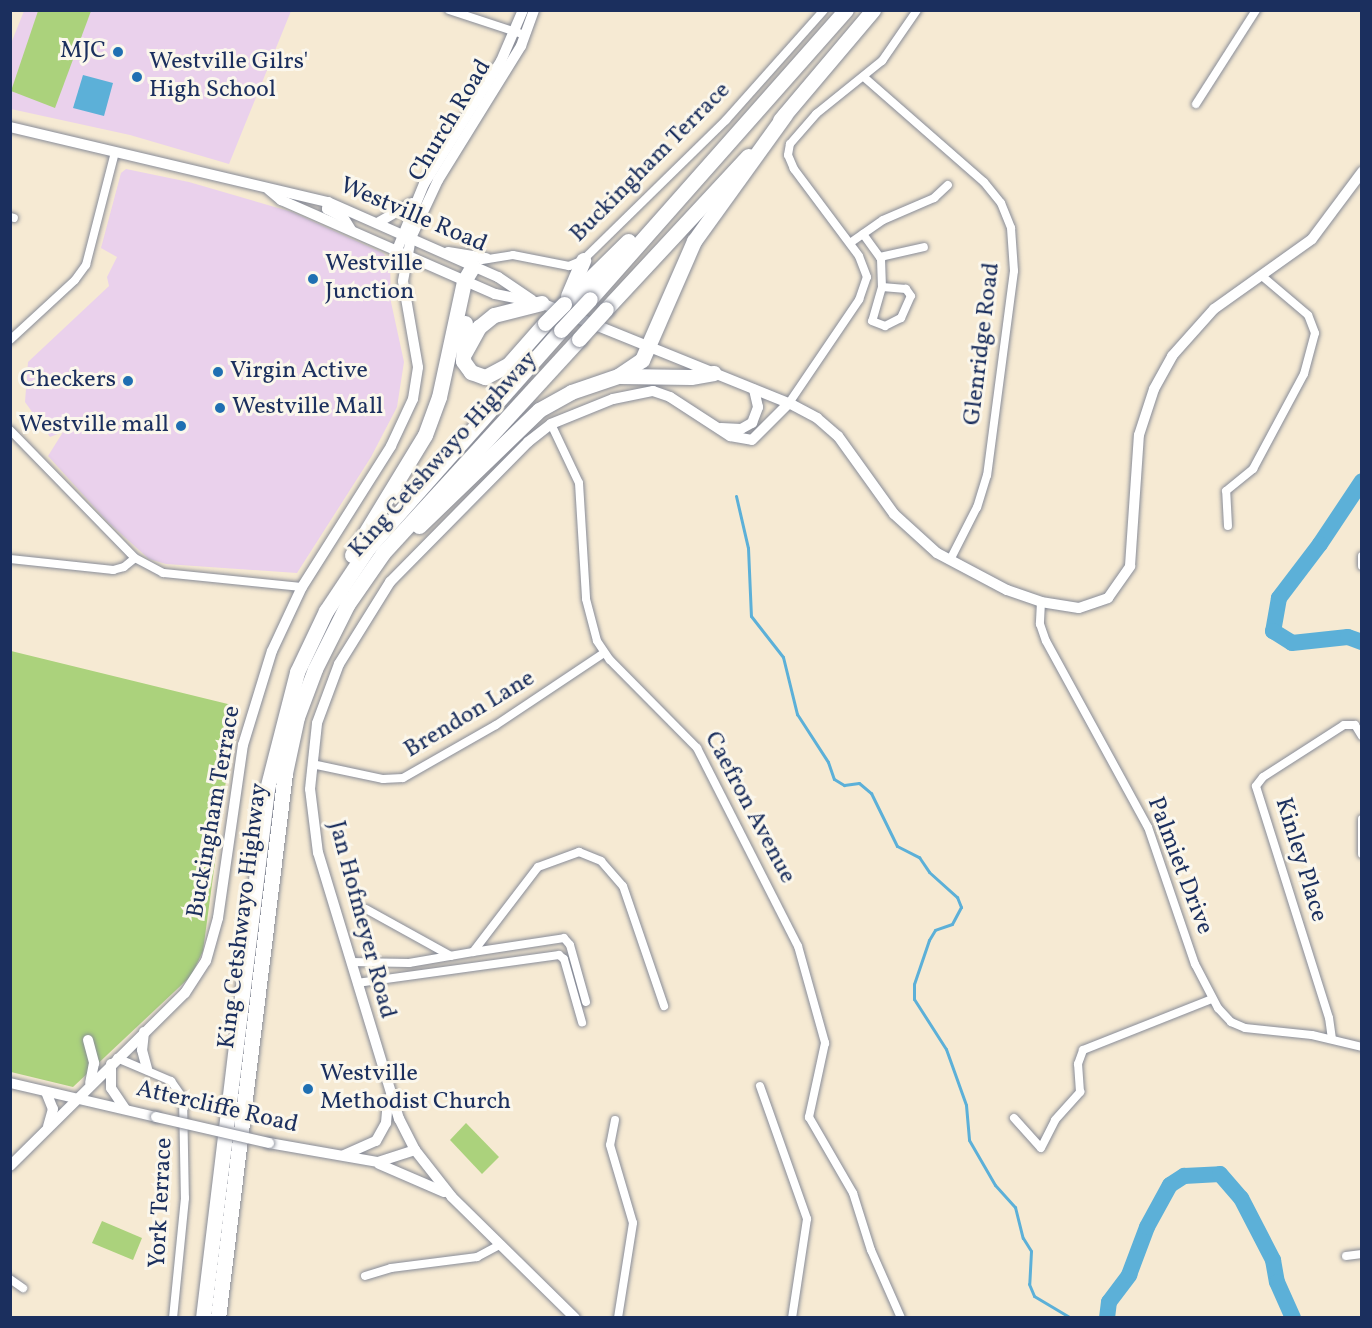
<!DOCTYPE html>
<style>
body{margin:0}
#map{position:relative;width:1372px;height:1328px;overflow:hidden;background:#f6ead3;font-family:Vollkorn,serif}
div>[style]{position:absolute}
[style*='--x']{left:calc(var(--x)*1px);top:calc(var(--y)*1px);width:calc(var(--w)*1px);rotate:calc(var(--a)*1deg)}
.built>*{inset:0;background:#ead1ec}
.green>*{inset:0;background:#abd27c}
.water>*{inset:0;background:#5cb0d8}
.stream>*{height:3px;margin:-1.5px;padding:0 1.5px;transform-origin:1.5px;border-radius:1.5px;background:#5cb0d8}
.river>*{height:16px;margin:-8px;padding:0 8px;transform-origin:8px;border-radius:8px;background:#5cb0d8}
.roads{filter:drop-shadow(0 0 2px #888c98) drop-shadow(0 0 2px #888c98)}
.street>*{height:8px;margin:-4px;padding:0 4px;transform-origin:4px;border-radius:4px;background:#fff}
.secondary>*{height:10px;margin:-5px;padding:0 5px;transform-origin:5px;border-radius:5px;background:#fff}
.highway>*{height:15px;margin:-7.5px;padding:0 7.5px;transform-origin:7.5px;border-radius:7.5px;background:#fff}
.bridges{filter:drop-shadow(0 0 2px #888c98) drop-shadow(0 0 2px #888c98)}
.secondary-bridge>*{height:10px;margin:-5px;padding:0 5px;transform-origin:5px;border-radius:5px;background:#fff}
.highway-bridge>*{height:15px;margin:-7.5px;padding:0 7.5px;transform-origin:7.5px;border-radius:7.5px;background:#fff}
.dots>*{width:16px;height:16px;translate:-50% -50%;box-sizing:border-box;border:3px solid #fbf7ec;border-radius:50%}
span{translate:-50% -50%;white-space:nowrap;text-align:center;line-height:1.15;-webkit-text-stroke:6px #fbf7ec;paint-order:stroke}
.poi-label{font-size:24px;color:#1b2f5e}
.right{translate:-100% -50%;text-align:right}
.left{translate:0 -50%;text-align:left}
.street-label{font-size:24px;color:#1b2f5e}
.frame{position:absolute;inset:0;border:12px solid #1b2f5e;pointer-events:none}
</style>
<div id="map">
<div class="built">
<i style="clip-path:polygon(24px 11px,291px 11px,229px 164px,130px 135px,11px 109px,10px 46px)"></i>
<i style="clip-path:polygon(126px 169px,189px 182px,292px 212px,383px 253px,390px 262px,391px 302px,404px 362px,397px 407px,371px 457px,297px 573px,166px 564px,149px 559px,108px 522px,48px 456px,63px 432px,50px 437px,25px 402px,28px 362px,109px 286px,107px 277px,117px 257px,101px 248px,121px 173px)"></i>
</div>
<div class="green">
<i style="clip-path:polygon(38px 11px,91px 11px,55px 108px,11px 91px)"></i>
<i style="clip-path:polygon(11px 651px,236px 706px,203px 951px,191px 976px,73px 1087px,11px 1072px)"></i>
<i style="clip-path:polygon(466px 1123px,499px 1157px,482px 1174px,450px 1140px)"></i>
<i style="clip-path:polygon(102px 1221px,142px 1238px,133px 1260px,92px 1243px)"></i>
</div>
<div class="water">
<i style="clip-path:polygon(83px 75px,113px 83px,104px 116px,73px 108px)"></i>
</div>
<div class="stream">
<i style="--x:736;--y:496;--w:53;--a:77"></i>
<i style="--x:748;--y:548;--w:68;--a:87.5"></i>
<i style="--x:751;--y:616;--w:52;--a:52"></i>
<i style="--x:783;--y:657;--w:59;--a:76.2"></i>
<i style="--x:797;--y:714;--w:57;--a:57.1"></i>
<i style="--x:828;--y:762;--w:18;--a:71"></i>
<i style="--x:834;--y:779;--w:12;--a:31"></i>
<i style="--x:844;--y:785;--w:15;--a:-8"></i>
<i style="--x:859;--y:783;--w:16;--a:40"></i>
<i style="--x:871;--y:793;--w:59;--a:63.9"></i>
<i style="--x:897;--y:846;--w:25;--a:27"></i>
<i style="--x:919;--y:857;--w:18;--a:56"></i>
<i style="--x:929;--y:872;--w:38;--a:42"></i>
<i style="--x:957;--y:897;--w:11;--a:68"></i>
<i style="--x:961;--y:907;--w:19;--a:118"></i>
<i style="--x:952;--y:924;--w:18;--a:161"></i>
<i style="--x:935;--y:930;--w:12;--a:121"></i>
<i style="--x:929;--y:940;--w:46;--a:108.8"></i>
<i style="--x:914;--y:984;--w:15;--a:90"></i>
<i style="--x:914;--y:999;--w:59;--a:57.4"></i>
<i style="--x:946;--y:1049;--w:59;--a:70.3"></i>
<i style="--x:966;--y:1105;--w:35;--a:85"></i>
<i style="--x:969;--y:1140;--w:52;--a:60"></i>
<i style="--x:995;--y:1185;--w:30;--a:48"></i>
<i style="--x:1015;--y:1207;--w:32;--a:76"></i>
<i style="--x:1023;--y:1238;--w:15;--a:58"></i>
<i style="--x:1031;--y:1251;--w:33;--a:93"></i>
<i style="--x:1029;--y:1284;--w:13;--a:67"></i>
<i style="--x:1034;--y:1296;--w:43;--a:30.7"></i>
</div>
<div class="river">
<i style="--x:1362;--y:481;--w:76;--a:123.7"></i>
<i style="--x:1320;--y:544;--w:68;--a:127.2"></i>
<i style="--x:1279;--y:598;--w:34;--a:100"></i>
<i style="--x:1273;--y:631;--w:22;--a:32"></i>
<i style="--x:1292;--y:643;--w:56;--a:-6.1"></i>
<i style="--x:1348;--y:637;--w:15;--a:20"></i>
<i style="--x:1107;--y:1318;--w:16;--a:-83"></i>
<i style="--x:1109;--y:1302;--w:34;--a:-53"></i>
<i style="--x:1129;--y:1275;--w:51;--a:-69.4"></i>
<i style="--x:1147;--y:1227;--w:48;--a:-61.3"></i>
<i style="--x:1170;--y:1185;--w:17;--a:-33"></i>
<i style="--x:1184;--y:1176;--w:36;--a:-3"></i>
<i style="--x:1220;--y:1174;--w:32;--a:49"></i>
<i style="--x:1241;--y:1198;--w:70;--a:62.7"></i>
<i style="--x:1273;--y:1260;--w:22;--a:80"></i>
<i style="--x:1277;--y:1282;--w:39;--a:66"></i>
</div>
<div class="roads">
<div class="street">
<i style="--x:449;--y:10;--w:80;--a:18.2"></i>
<i style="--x:865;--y:78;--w:158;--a:41.2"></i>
<i style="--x:984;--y:182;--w:27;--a:51"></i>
<i style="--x:1001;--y:203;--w:27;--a:68"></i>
<i style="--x:1011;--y:228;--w:43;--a:86"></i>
<i style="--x:1014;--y:271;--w:206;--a:97.5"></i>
<i style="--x:987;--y:475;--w:34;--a:107"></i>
<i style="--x:977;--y:507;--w:59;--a:117"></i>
<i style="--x:1196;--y:104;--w:112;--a:-57.4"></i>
<i style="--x:10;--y:217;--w:4;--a:14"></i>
<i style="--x:863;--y:234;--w:31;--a:54"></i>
<i style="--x:881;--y:259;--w:28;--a:88"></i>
<i style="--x:882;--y:287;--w:35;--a:106"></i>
<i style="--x:872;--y:321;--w:14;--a:21"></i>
<i style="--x:885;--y:326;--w:18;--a:-27"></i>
<i style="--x:901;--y:318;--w:24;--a:-66"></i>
<i style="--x:911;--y:296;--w:9;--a:-126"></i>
<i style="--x:906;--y:289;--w:24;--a:-175"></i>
<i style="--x:850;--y:243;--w:40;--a:-34.9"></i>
<i style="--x:883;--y:220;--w:56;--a:-23.3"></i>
<i style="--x:934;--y:198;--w:19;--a:-43"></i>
<i style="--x:880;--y:257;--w:45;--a:-12.8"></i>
<i style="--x:482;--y:260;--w:31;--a:-9"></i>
<i style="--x:513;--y:255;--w:57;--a:11.1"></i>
<i style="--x:569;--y:266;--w:15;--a:-23"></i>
<i style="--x:583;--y:260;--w:200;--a:-44.4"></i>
<i style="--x:726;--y:120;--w:147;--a:-48.3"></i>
<i style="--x:10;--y:340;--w:88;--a:-42.7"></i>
<i style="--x:75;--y:280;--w:19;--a:-54"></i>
<i style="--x:86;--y:265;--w:117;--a:-75.6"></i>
<i style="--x:789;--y:403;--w:125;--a:-55.8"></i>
<i style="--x:859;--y:300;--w:24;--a:-71"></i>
<i style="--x:867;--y:277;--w:22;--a:-111"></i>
<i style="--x:859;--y:256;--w:109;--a:-126.8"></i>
<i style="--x:794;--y:169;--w:15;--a:-113"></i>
<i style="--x:788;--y:155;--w:11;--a:-80"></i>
<i style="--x:790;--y:144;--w:40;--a:-49"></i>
<i style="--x:816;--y:114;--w:85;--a:-38.8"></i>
<i style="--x:882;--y:61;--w:62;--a:-55.5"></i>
<i style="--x:551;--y:424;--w:65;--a:64.6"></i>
<i style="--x:579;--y:483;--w:116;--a:86.5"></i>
<i style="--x:586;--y:599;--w:43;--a:75.3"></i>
<i style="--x:597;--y:641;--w:23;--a:56"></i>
<i style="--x:610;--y:660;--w:124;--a:45.3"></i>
<i style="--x:697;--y:748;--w:222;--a:63"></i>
<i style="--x:798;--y:946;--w:101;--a:74.4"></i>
<i style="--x:825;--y:1043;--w:76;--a:102.2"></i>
<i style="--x:809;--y:1117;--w:88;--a:59.9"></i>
<i style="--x:853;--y:1193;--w:60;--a:72.5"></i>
<i style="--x:871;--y:1250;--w:74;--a:66.2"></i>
<i style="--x:10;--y:430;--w:179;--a:45.7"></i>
<i style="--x:1228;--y:526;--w:35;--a:-93"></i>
<i style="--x:1226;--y:491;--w:35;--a:-39"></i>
<i style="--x:1253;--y:469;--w:108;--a:-61.8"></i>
<i style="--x:1304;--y:374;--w:42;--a:-75"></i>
<i style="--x:1315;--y:333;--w:19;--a:-111"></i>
<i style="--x:1308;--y:315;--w:60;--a:-139.7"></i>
<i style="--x:1362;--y:556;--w:10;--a:90"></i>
<i style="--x:10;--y:559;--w:104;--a:6.1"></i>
<i style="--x:113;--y:570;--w:11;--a:-15"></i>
<i style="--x:124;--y:567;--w:14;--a:-39"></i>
<i style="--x:135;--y:558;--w:32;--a:28"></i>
<i style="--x:163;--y:573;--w:140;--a:5.8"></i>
<i style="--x:1041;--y:602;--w:22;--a:93"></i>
<i style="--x:1040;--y:624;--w:18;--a:71"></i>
<i style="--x:1046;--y:641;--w:212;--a:61.3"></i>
<i style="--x:1148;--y:827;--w:145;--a:71.1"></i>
<i style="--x:1195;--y:964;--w:50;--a:62.4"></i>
<i style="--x:1218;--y:1008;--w:19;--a:47"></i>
<i style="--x:1231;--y:1022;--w:15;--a:23"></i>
<i style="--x:1245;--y:1028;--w:67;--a:6"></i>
<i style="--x:1312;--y:1035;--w:51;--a:13.5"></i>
<i style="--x:312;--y:764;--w:73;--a:11.9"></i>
<i style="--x:383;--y:779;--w:20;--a:-3"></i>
<i style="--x:403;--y:778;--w:107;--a:-29.7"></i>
<i style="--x:496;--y:725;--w:130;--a:-33.7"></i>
<i style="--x:1362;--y:819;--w:35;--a:90"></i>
<i style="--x:366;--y:909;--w:97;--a:28.9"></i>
<i style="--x:473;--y:952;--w:92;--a:-8.7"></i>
<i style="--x:564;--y:938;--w:9;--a:49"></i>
<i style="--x:570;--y:945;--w:59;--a:74.3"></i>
<i style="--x:351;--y:962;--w:58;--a:1"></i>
<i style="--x:409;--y:963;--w:65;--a:-9.8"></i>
<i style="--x:473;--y:952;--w:107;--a:-52.6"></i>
<i style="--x:538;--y:867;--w:44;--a:-20.1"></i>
<i style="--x:579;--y:852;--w:24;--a:22"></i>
<i style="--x:601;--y:861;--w:33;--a:49"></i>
<i style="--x:623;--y:886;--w:127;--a:71.1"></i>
<i style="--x:357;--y:983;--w:204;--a:-7.9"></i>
<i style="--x:559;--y:955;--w:6;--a:39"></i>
<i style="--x:564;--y:959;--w:66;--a:74.1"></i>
<i style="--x:1332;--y:1039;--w:21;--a:-98"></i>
<i style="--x:1329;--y:1018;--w:243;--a:-107.5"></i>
<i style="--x:1256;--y:786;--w:11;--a:-52"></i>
<i style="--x:1263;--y:777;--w:96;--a:-32.7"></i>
<i style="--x:1344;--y:725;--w:11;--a:0"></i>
<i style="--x:1355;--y:725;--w:13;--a:58"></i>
<i style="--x:117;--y:1058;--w:59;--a:23.1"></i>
<i style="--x:171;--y:1081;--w:21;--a:55"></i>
<i style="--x:183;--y:1098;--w:100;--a:88.9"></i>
<i style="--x:185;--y:1198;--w:121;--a:95.7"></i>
<i style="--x:760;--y:1086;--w:141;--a:70.5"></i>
<i style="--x:807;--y:1219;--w:100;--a:98.6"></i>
<i style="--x:1014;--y:1118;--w:40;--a:48"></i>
<i style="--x:1041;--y:1148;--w:31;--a:-63"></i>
<i style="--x:1055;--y:1120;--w:38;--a:-48"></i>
<i style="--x:1080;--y:1092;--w:28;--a:-94"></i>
<i style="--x:1078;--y:1064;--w:15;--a:-70"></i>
<i style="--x:1083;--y:1050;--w:139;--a:-21.6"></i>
<i style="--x:615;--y:1120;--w:25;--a:101"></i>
<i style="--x:610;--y:1145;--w:81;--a:73.6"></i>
<i style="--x:633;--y:1223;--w:96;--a:99"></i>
<i style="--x:1346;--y:1256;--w:16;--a:-7"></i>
<i style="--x:365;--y:1276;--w:27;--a:-17"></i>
<i style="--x:391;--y:1268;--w:87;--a:-7.3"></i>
<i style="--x:477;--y:1257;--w:27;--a:-28"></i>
<i style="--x:10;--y:1279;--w:16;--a:35"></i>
</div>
<div class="secondary">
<i style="--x:10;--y:127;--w:327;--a:13.3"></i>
<i style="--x:328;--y:202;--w:186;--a:23.8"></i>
<i style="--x:498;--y:277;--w:41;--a:34.1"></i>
<i style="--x:269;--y:190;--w:16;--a:40"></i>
<i style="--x:281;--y:200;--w:234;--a:23.7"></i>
<i style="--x:495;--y:294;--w:47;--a:11.1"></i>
<i style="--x:541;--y:303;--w:267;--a:22"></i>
<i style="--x:789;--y:403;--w:32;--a:28"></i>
<i style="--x:817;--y:418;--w:28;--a:41"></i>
<i style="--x:838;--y:436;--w:96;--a:54.3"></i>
<i style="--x:894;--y:514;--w:58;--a:42.2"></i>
<i style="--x:937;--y:553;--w:79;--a:27.9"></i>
<i style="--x:1007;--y:590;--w:36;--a:19"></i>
<i style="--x:1041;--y:602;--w:38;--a:9"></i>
<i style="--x:1079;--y:608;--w:31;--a:-19"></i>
<i style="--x:1108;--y:598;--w:39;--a:-55"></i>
<i style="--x:1130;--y:566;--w:131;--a:-86.1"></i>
<i style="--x:1139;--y:435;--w:48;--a:-71.9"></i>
<i style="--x:1154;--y:389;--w:38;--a:-61"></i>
<i style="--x:1172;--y:356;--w:63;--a:-48.2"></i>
<i style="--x:1214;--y:309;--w:120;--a:-35.5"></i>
<i style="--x:1312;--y:239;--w:84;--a:-53.3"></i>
<i style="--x:328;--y:202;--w:7;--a:98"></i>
<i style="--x:327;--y:209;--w:18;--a:27"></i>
<i style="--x:343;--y:217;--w:15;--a:58"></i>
<i style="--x:379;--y:222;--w:38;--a:-30"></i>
<i style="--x:397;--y:250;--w:71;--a:-67.8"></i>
<i style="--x:424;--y:184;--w:145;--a:-58"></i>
<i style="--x:501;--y:61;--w:56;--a:-66.7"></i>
<i style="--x:448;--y:252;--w:39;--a:9"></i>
<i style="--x:721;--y:428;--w:20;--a:3"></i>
<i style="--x:741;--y:429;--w:13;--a:-29"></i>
<i style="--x:752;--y:423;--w:17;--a:-69"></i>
<i style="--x:758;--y:407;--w:18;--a:-103"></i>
<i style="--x:144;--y:1032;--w:18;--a:96"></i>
<i style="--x:142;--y:1050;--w:20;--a:75"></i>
<i style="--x:88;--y:1040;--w:24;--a:75"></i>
<i style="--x:94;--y:1063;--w:20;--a:101"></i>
<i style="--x:111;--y:1064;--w:24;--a:90"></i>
<i style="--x:111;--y:1088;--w:25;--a:56"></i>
<i style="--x:10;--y:1083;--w:150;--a:13.1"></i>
<i style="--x:46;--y:1092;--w:18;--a:68"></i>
<i style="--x:53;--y:1109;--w:18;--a:106"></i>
<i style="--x:269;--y:1143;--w:111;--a:9.9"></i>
<i style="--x:378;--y:1162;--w:39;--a:-18"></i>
<i style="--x:344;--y:1155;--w:35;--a:-24"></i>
<i style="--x:376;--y:1141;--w:21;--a:-61"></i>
<i style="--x:386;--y:1123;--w:24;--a:-85"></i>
<i style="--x:379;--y:1164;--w:71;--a:23.3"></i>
<i style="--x:10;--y:1166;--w:246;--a:-44.7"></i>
<i style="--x:185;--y:993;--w:38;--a:-57"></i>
<i style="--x:206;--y:961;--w:45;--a:-74.4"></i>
<i style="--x:218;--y:918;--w:175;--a:-81.8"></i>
<i style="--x:243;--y:745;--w:98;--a:-72.9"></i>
<i style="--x:272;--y:651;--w:71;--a:-64.9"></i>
<i style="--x:302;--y:587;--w:167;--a:-57.7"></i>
<i style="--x:391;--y:446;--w:52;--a:-64.9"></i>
<i style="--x:413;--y:399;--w:32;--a:-81"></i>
<i style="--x:418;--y:367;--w:87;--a:-99.9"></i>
<i style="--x:403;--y:281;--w:44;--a:-79.5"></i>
<i style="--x:411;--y:238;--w:64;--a:-65"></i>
<i style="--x:438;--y:180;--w:158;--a:-58.2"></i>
<i style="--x:521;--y:46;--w:38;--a:-70"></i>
<i style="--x:575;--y:1318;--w:173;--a:-135.5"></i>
<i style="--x:452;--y:1197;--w:60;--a:-128.2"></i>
<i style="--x:415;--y:1150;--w:35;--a:-117"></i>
<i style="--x:399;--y:1119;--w:278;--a:-106.9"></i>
<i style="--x:318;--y:853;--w:64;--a:-97.1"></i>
<i style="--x:310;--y:789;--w:66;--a:-83.9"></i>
<i style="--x:317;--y:723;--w:63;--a:-69.6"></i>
<i style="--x:339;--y:664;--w:97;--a:-58.1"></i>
<i style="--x:390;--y:582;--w:197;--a:-45.4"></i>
<i style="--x:528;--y:442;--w:29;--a:-38"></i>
<i style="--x:551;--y:424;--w:67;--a:-22"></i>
<i style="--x:613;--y:399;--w:41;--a:-11.3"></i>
<i style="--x:653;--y:391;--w:18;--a:19"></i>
<i style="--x:670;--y:397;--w:72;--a:33"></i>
<i style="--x:730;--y:436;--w:22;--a:10"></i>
<i style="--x:752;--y:440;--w:52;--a:-45"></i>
</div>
<div class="highway">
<i style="--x:780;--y:120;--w:144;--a:-49.8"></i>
<i style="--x:568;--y:296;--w:39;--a:-67"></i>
<i style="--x:590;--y:299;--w:386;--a:-48.5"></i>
<i style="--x:564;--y:304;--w:90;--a:-44.5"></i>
<i style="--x:606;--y:309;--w:209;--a:-47.1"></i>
<i style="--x:465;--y:323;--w:38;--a:93"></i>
<i style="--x:463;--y:361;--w:14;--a:54"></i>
<i style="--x:471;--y:372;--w:15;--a:20"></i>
<i style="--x:485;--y:377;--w:27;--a:-28"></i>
<i style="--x:509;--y:364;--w:55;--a:-48.7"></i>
<i style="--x:465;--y:352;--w:29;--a:-61"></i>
<i style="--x:479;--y:327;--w:19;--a:-39"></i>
<i style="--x:494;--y:315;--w:49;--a:-14.3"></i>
<i style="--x:621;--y:376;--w:70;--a:0.8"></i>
<i style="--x:691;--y:377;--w:23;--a:-10"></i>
<i style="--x:419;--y:526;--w:167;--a:-44"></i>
<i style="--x:539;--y:410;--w:37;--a:-29"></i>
<i style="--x:571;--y:392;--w:50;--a:-18.8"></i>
<i style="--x:618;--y:376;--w:29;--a:-34"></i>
<i style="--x:642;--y:360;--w:130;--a:-66.4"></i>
<i style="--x:694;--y:241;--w:155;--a:-54.2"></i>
<i style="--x:352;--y:555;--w:140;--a:-58.7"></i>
<i style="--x:425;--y:435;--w:40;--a:-69.8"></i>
<i style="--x:439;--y:397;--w:119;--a:-77.8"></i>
<i style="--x:464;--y:281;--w:17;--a:-59"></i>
<i style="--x:203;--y:1318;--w:533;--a:-83.1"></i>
<i style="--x:267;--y:789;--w:121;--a:-75.6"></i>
<i style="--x:297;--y:672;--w:68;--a:-64.6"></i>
<i style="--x:326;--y:611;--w:76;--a:-56.3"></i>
<i style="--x:368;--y:548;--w:291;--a:-48.5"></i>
<i style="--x:218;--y:1318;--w:549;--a:-82.99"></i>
<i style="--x:285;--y:773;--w:57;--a:-77.9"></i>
<i style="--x:297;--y:717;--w:51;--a:-69.4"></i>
<i style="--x:315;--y:669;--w:72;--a:-63.4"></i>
<i style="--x:347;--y:605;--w:63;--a:-55.3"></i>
<i style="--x:383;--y:553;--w:290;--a:-47.5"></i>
</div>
</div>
<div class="bridges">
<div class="secondary-bridge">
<i style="--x:156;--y:1117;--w:116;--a:13"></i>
</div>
<div class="highway-bridge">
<i style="--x:545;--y:323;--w:27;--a:-45"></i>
<i style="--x:561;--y:330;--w:42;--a:-46.9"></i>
<i style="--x:579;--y:339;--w:40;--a:-48"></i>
</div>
</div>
<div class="dots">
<i style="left:118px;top:52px;background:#1f6fb2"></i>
<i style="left:137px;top:77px;background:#1f6fb2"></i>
<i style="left:313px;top:279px;background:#1f6fb2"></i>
<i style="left:218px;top:372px;background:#1f6fb2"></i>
<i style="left:128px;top:381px;background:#1f6fb2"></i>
<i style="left:220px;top:408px;background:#1f6fb2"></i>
<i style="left:181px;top:426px;background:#1f6fb2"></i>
<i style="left:308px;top:1089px;background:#1f6fb2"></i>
</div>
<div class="poi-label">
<span class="right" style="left:106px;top:52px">MJC</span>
<span class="left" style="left:149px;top:77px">Westville Gilrs'<br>High School</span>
<span class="left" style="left:325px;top:279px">Westville<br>Junction</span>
<span class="left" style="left:230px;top:372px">Virgin Active</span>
<span class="right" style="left:116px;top:381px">Checkers</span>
<span class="left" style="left:232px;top:408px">Westville Mall</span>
<span class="right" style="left:169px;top:426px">Westville mall</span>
<span class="left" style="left:320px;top:1089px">Westville<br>Methodist Church</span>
</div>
<div class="street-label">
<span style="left:451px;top:121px;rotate:-59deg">Church Road</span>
<span style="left:651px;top:163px;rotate:-45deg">Buckingham Terrace</span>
<span style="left:413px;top:216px;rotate:23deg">Westville Road</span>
<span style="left:983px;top:344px;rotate:-83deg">Glenridge Road</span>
<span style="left:444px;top:455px;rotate:-48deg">King Cetshwayo Highway</span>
<span style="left:470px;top:715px;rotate:-31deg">Brendon Lane</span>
<span style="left:749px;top:808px;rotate:62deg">Caefron Avenue</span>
<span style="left:215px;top:812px;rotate:-80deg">Buckingham Terrace</span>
<span style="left:1300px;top:860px;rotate:73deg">Kinley Place</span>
<span style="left:1179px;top:866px;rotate:69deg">Palmiet Drive</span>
<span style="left:244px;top:916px;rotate:-83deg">King Cetshwayo Highway</span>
<span style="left:361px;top:920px;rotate:75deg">Jan Hofmeyer Road</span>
<span style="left:217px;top:1108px;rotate:13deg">Attercliffe Road</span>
<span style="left:162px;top:1203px;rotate:-87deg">York Terrace</span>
</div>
<div class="frame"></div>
</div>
